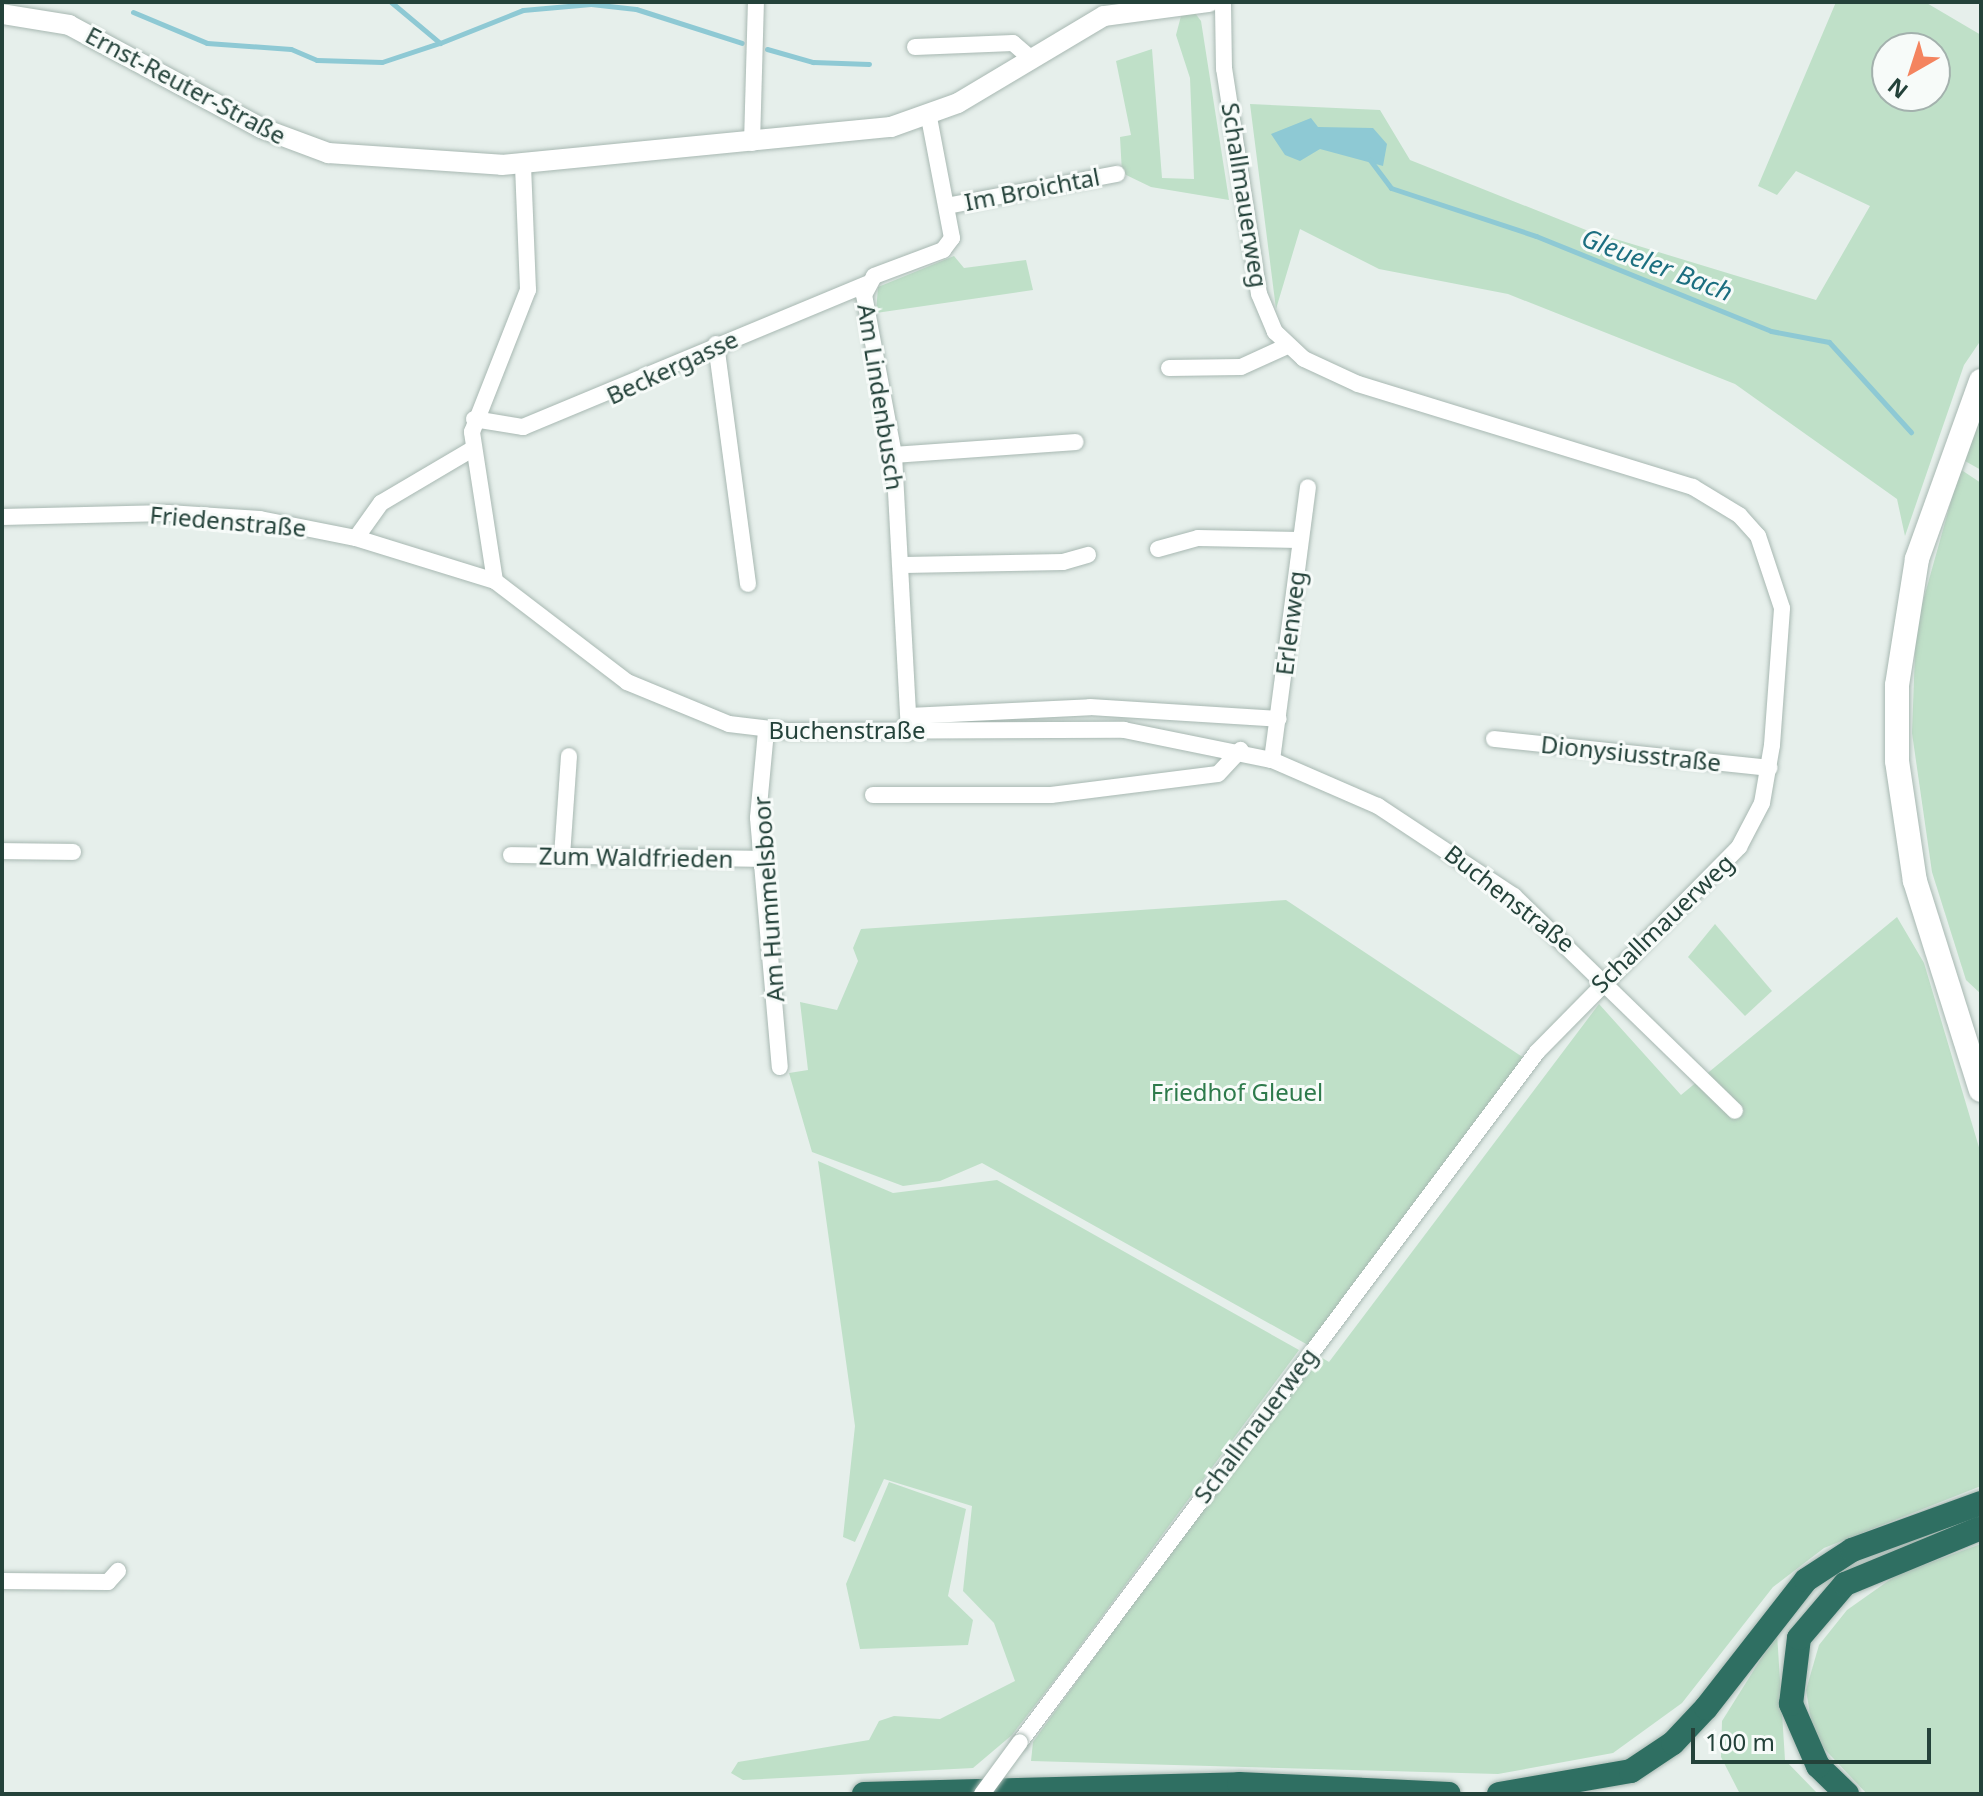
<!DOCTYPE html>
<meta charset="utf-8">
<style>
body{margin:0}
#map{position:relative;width:1983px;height:1796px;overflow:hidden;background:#e6efeb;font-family:"Noto Sans",sans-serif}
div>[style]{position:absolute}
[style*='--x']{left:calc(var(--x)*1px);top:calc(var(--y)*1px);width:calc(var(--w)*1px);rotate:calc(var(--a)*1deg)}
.green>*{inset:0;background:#bfe0c8}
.water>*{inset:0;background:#8ec9d4}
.stream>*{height:5px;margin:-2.5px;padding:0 2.5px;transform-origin:2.5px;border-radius:2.5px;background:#8ec9d4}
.roads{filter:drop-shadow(0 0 2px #a8b8b2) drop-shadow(0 0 2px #a8b8b2)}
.minor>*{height:16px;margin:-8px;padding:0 8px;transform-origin:8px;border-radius:8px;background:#fff}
.tertiary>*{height:20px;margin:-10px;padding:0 10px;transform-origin:10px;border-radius:10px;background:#fff}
.secondary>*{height:24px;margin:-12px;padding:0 12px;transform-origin:12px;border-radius:12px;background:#fff}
.motorway>*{height:24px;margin:-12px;padding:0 12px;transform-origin:12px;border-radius:12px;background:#2f6f62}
.bridges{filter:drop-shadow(0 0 2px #a8b8b2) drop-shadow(0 0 2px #a8b8b2)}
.minor-bridge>*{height:16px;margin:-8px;padding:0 8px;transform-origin:8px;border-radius:8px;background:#fff}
span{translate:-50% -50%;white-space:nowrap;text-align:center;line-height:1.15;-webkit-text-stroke:6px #f7fbf9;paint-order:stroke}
.street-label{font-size:24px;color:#24423a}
.park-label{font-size:24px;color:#2d7a4b}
.water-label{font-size:26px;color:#1c6f80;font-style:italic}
.frame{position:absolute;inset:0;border:4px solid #24423a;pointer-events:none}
.north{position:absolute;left:1871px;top:32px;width:80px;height:80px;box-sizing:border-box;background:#f7fbf9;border:2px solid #a3b1ad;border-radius:50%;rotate:219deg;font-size:22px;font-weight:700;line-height:32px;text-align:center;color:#24423a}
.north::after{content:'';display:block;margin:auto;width:28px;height:36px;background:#f4845f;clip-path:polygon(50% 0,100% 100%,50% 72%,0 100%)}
.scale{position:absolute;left:1691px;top:1728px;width:240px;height:36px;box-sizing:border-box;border:4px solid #24423a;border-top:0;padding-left:10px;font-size:24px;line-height:28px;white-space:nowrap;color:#24423a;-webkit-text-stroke:6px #f7fbf9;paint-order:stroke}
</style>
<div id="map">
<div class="green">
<i style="clip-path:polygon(evenodd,1836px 2px,1925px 2px,1981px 35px,1981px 340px,1964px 365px,1905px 536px,1897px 499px,1735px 384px,1508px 294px,1379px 269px,1300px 229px,1276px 309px,1250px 104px,1380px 110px,1410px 160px,1586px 230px,1816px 300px,1870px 206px,1796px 171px,1777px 195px,1758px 186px,1836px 2px,1887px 48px,1935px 48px,1935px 96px,1887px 96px,1887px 48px)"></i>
<i style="clip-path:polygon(1195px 13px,1201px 21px,1229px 200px,1151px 187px,1122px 173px,1120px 137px,1131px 135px,1116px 61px,1152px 49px,1162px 178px,1194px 179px,1190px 78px,1176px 35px,1181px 16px)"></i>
<i style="clip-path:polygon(954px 256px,964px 268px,1026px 260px,1033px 290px,876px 313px,878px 287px)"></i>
<i style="clip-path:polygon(1981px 413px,1981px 470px,1965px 461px)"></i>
<i style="clip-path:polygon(1960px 469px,1981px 483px,1981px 994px,1966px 980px,1932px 872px,1912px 733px,1916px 626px)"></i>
<i style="clip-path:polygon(1286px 900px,1524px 1058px,1308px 1345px,982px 1163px,940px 1181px,903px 1186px,812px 1152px,789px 1073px,808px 1070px,800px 1002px,837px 1010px,858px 961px,853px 948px,861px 929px)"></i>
<i style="clip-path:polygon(1897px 917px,1924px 963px,1981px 1154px,1981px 1486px,1824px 1548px,1773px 1587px,1682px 1703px,1613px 1753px,1498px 1774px,1031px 1761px,1033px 1742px,1314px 1353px,1329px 1362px,1599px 1004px,1681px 1095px)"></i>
<i style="clip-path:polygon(1715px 924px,1772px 991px,1745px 1016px,1688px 957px)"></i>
<i style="clip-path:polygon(818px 1161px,893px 1193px,997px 1180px,1299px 1350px,1060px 1673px,1012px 1735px,973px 1768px,743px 1780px,731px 1773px,738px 1762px,869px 1740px,879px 1721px,894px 1716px,940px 1719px,1015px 1681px,994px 1623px,963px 1591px,972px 1506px,884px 1479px,855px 1542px,843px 1537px,855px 1426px)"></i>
<i style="clip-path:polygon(889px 1482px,966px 1509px,948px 1596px,973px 1620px,968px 1645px,860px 1649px,846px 1584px)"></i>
<i style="clip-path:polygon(1981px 1544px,1981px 1794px,1867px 1794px,1814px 1738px,1806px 1690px,1819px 1645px,1847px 1610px,1898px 1574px)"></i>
<i style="clip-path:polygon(1777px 1633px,1785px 1760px,1818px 1794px,1740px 1794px,1721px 1757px,1722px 1721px)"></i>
</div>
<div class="water">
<i style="clip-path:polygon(1311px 118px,1318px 127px,1373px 128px,1387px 144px,1383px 166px,1320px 149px,1300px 161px,1285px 155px,1271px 134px)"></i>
</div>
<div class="stream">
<i style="--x:391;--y:2;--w:64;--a:39.9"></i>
<i style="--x:440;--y:43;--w:89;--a:-21.7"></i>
<i style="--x:523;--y:10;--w:68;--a:-5"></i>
<i style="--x:591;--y:4;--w:45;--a:6.3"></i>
<i style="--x:636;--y:9;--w:111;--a:17.8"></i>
<i style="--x:133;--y:12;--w:80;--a:22.7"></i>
<i style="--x:207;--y:43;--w:84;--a:4.1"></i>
<i style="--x:291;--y:49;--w:28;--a:23"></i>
<i style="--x:317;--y:60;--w:65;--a:1.8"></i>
<i style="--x:382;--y:62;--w:60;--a:-18.4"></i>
<i style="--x:767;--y:49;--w:48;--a:15.8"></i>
<i style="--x:813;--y:62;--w:56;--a:2"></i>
<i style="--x:1370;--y:160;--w:35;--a:53"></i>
<i style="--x:1391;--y:188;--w:153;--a:18.3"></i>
<i style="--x:1536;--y:236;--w:253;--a:22"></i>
<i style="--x:1771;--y:331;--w:59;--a:10.7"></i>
<i style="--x:1829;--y:342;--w:122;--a:47.7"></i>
</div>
<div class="roads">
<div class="minor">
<i style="--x:915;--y:47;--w:98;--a:-2.3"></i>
<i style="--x:1013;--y:43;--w:20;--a:41"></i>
<i style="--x:752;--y:143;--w:141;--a:-88.4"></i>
<i style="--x:947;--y:206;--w:173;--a:-10.7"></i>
<i style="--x:716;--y:344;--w:242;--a:82.4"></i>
<i style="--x:1169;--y:368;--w:72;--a:-0.8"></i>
<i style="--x:1241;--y:367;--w:51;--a:-24.5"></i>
<i style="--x:474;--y:419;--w:50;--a:9.3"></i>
<i style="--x:523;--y:427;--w:372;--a:-22.6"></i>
<i style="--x:894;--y:455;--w:182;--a:-4.1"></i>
<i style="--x:2;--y:517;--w:166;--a:-1.4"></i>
<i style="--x:168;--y:513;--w:92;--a:3.7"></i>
<i style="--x:260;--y:519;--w:98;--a:11.2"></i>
<i style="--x:356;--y:538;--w:145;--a:17.2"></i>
<i style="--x:495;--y:581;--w:166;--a:37.4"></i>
<i style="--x:627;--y:682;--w:110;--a:22.4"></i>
<i style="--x:729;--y:724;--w:59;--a:6.8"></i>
<i style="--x:788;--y:731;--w:336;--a:-0.2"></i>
<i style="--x:1124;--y:730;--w:151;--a:11.5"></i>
<i style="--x:1272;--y:760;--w:116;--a:23.5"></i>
<i style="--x:1378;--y:806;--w:163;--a:33.5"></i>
<i style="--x:1514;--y:896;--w:308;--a:44.2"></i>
<i style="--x:356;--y:538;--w:43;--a:-54.5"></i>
<i style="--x:381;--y:503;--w:108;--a:-30.6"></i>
<i style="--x:1158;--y:549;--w:41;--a:-15.4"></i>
<i style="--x:1198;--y:538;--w:101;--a:1.1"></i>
<i style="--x:904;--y:565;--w:159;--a:-1.1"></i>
<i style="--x:1063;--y:562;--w:26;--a:-16"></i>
<i style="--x:495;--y:581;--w:151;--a:-98.8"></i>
<i style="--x:472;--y:432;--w:153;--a:-68.5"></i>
<i style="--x:528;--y:290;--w:127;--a:-92.3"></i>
<i style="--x:909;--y:716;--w:181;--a:-2.8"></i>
<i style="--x:1090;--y:707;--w:189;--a:3.6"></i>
<i style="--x:766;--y:731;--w:87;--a:95.3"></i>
<i style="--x:758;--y:818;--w:250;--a:85"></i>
<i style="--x:909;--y:732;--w:277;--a:-93.1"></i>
<i style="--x:894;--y:455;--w:163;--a:-100.6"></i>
<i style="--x:864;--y:295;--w:21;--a:-62"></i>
<i style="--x:874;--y:276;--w:74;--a:-20.6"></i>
<i style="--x:943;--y:250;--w:15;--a:-53"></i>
<i style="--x:952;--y:238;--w:123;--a:-100.8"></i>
<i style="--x:1494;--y:739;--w:277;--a:6"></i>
<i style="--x:1272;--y:760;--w:275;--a:-82.5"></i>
<i style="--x:873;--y:795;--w:178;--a:0"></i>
<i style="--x:1051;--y:795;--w:168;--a:-7.2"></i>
<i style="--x:1218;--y:774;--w:33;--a:-47"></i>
<i style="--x:2;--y:851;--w:71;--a:0.8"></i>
<i style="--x:511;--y:855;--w:250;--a:0.9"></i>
<i style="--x:562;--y:856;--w:100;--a:-86"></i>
<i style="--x:2;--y:1581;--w:106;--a:0.5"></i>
<i style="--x:108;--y:1582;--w:15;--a:-48"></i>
<i style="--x:1020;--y:1742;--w:862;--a:-53.16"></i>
<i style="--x:1537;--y:1052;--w:288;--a:-45.4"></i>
<i style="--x:1739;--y:847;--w:50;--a:-62.4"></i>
<i style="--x:1762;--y:803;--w:59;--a:-80.2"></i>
<i style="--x:1772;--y:745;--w:137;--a:-85.8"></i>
<i style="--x:1782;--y:608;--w:76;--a:-108.4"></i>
<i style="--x:1758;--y:536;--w:28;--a:-132"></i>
<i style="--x:1739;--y:515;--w:54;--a:-148.7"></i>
<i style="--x:1693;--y:487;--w:350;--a:-162.9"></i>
<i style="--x:1358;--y:384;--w:60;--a:-155.2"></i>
<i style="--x:1304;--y:359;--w:40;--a:-137"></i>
<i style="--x:1275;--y:332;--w:41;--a:-112.8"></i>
<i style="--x:1259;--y:294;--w:228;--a:-98.8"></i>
<i style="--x:1224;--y:69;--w:67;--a:-90.9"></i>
</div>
<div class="tertiary">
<i style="--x:2;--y:14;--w:68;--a:9.3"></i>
<i style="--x:69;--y:25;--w:218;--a:28.2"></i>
<i style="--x:261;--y:128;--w:72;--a:20.5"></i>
<i style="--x:328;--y:153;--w:174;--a:3.9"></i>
<i style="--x:502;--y:165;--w:391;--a:-5.6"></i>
<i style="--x:891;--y:127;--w:71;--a:-19.7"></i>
<i style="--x:958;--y:103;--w:170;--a:-30.8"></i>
<i style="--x:1104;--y:16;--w:106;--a:-7.6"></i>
</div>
<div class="secondary">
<i style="--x:1981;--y:381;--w:189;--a:109.8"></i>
<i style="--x:1917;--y:559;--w:128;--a:99"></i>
<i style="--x:1897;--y:685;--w:76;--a:90"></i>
<i style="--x:1897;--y:761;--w:121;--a:81.5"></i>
<i style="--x:1915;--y:881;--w:219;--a:72.5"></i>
</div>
<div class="motorway">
<i style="--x:864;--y:1794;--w:375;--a:-1.5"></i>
<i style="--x:1239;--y:1784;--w:210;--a:2.7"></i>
<i style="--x:1499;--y:1794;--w:134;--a:-9.9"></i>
<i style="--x:1631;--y:1771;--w:50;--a:-33.7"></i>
<i style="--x:1673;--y:1743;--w:48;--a:-46.7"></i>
<i style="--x:1706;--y:1708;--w:162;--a:-52"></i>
<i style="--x:1806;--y:1580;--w:55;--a:-33.1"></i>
<i style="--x:1852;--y:1550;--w:137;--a:-20"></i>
<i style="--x:1847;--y:1794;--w:40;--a:-136"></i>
<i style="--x:1818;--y:1766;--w:68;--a:-113.5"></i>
<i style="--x:1791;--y:1704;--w:66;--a:-83.1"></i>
<i style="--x:1799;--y:1638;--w:71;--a:-49.6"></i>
<i style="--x:1845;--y:1584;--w:147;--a:-22.4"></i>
</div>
</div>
<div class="bridges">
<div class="minor-bridge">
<i style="--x:982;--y:1794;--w:64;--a:-53.8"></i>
</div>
</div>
<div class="street-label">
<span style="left:186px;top:85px;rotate:28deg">Ernst-Reuter-Straße</span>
<span style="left:1032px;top:189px;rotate:-11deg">Im Broichtal</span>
<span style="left:1245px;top:195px;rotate:81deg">Schallmauerweg</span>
<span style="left:672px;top:367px;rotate:-25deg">Beckergasse</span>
<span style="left:881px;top:397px;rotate:81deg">Am Lindenbusch</span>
<span style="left:228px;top:521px;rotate:5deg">Friedenstraße</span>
<span style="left:1290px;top:623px;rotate:-83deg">Erlenweg</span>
<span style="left:847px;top:730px">Buchenstraße</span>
<span style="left:1631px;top:753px;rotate:6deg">Dionysiusstraße</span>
<span style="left:636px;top:857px;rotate:1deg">Zum Waldfrieden</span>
<span style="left:1510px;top:898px;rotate:38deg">Buchenstraße</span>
<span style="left:768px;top:899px;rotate:-94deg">Am Hummelsboor</span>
<span style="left:1662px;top:923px;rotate:-44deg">Schallmauerweg</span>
<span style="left:1255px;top:1425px;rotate:-53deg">Schallmauerweg</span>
</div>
<div class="park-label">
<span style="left:1237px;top:1092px">Friedhof Gleuel</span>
</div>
<div class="water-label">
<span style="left:1657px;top:265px;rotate:21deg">Gleueler Bach</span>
</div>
<div class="frame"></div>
<div class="north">N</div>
<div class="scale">100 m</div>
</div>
